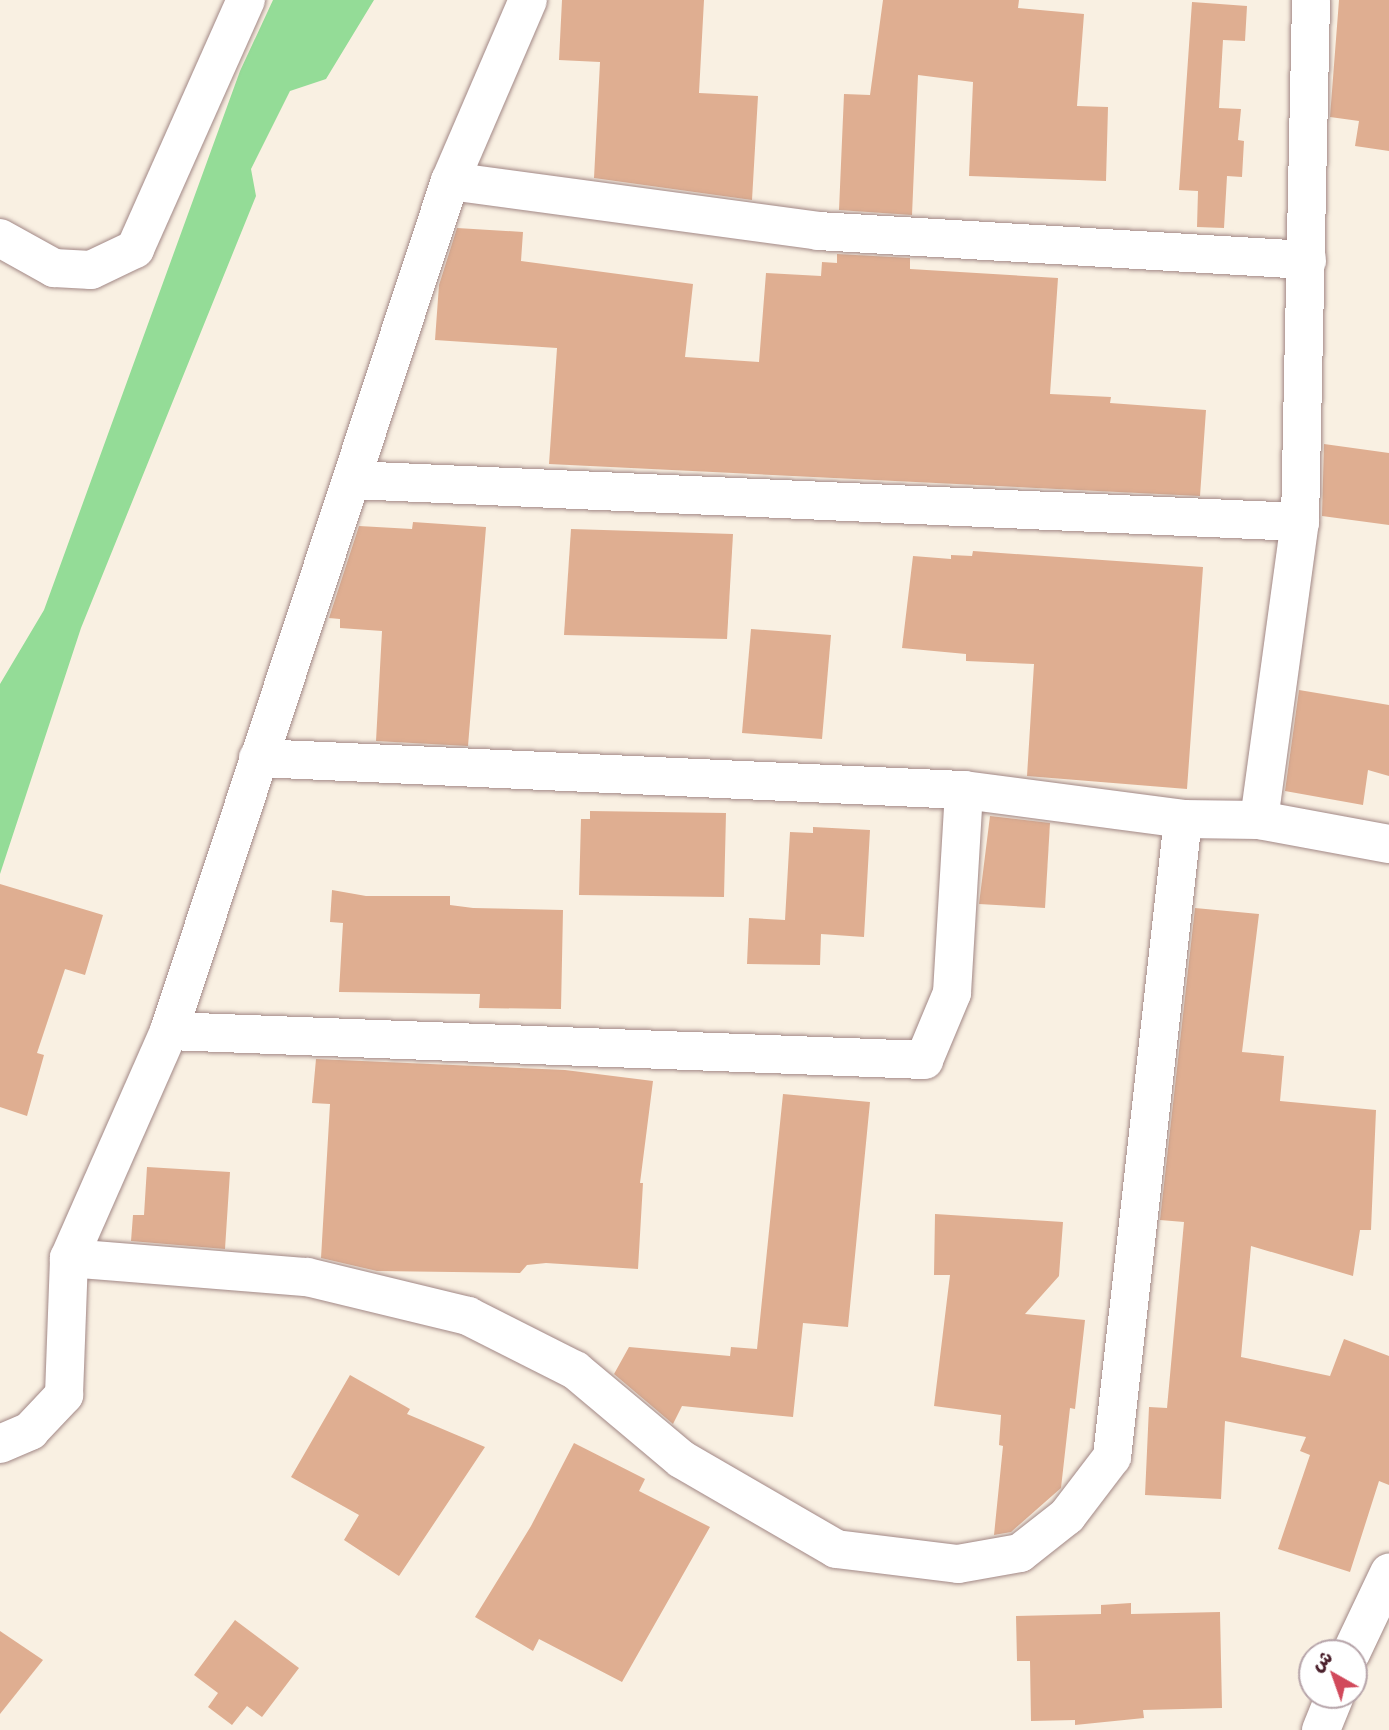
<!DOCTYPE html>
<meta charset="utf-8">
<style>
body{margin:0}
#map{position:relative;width:1389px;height:1730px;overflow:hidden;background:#f9f0e2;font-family:"Playpen Sans","Playpen Sans Arabic",sans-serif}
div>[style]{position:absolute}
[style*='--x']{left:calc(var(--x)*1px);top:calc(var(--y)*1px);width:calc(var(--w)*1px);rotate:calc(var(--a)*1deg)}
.green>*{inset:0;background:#94dc97}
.building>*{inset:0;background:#dfae91}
.roads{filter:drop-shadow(0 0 2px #a28886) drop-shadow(0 0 2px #a28886)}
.minor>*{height:38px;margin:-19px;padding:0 19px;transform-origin:19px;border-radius:19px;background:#fff}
span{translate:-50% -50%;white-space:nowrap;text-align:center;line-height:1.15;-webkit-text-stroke:5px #fff;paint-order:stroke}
.north{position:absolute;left:1298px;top:1639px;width:70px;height:70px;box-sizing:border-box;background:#fff;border:2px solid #b7a5aa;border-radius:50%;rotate:320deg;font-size:19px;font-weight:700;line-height:28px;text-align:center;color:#4a1f2b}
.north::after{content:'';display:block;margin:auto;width:24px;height:32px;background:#d1495b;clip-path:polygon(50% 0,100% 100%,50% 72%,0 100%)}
</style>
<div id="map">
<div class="green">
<i style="clip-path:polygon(273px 0,374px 0,326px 79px,290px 91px,251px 169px,256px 196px,81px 628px,0 874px,0 684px,44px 610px,240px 71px)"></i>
</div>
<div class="building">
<i style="clip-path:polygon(562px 0,704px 0,699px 93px,758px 96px,752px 200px,594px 178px,600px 62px,559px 60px)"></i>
<i style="clip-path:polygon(883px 0,1019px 0,1018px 8px,1084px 14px,1077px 106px,1108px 107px,1106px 181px,969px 176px,973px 82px,918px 75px,912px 215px,839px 210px,844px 94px,870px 95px)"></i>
<i style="clip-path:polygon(1339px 0,1389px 0,1389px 151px,1355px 146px,1359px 121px,1330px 117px)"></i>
<i style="clip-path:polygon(1192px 2px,1247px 6px,1245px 41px,1223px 40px,1219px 108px,1241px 109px,1238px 140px,1244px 141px,1242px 177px,1227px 176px,1224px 228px,1197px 227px,1198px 191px,1179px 190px)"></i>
<i style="clip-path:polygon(457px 228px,523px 232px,521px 261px,693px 284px,685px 357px,759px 362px,766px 273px,821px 276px,822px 262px,837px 263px,837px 254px,910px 258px,910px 269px,1058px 278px,1050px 394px,1111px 397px,1110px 403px,1206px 410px,1200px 496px,549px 464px,557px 348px,435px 340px,439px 285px)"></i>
<i style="clip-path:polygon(1324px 444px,1389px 453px,1389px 525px,1322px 516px)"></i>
<i style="clip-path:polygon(413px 522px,486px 527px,468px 746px,376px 741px,382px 631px,340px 628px,340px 619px,329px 618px,359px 526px,412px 529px)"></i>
<i style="clip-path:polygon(571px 529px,733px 534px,727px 639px,564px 635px)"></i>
<i style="clip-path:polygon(973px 551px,1203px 567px,1187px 789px,1027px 776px,1034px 664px,966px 661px,966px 654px,902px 648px,913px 556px,951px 559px,951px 555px,972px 556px)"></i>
<i style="clip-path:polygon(751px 629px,831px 635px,822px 739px,742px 733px)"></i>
<i style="clip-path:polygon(1299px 690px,1389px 705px,1389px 776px,1368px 770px,1363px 805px,1285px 791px)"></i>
<i style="clip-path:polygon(590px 811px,726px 813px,724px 897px,579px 895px,581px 819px,590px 819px)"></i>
<i style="clip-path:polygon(990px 816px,1050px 823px,1045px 908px,979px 904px)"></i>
<i style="clip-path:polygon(813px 827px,870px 830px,864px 937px,821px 934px,820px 965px,747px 964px,749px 918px,785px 920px,790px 832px,813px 833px)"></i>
<i style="clip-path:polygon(0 884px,103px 915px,85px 975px,65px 969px,37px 1053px,44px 1055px,27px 1116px,0 1107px)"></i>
<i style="clip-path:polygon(332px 890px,366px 896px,450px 896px,450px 905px,473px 908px,563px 910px,561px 1009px,479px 1008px,480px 994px,339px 992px,343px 923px,330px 922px)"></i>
<i style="clip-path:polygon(1195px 908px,1259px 914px,1242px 1052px,1284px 1056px,1280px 1101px,1376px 1110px,1371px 1230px,1360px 1230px,1353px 1276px,1251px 1246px,1241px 1357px,1330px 1376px,1344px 1339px,1389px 1356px,1389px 1485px,1379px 1481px,1350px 1572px,1278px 1549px,1310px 1455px,1300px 1451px,1306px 1437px,1225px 1421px,1221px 1499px,1145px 1495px,1149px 1407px,1167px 1408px,1184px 1222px,1160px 1220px)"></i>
<i style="clip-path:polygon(316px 1059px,565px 1070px,653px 1081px,640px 1183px,643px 1183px,638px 1269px,546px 1263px,527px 1265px,520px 1273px,377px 1271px,321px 1258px,330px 1104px,312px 1103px)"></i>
<i style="clip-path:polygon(783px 1094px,870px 1102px,848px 1327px,803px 1323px,793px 1417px,682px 1406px,673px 1424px,614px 1374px,629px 1347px,730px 1356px,731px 1347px,757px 1349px)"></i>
<i style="clip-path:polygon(147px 1167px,230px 1172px,225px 1249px,131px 1241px,133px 1215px,144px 1215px)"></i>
<i style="clip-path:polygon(935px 1214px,1063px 1222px,1059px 1276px,1025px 1314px,1085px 1320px,1075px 1409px,1070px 1408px,1061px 1488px,1011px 1532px,994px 1535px,1003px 1446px,999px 1445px,1001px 1415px,934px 1406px,950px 1275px,934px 1275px)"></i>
<i style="clip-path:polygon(350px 1375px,410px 1409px,407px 1414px,485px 1447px,399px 1576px,344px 1540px,359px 1515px,291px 1477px)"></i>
<i style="clip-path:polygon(574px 1443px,645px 1479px,639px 1491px,710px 1527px,622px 1682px,539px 1639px,533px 1651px,475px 1617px,531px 1526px)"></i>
<i style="clip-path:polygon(1131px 1603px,1131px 1614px,1220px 1612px,1222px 1708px,1143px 1710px,1144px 1718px,1075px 1725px,1075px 1720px,1031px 1721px,1030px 1661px,1017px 1661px,1016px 1616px,1101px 1614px,1101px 1605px)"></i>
<i style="clip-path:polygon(235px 1620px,299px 1668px,262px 1717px,247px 1706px,232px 1725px,208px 1707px,218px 1693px,194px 1675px)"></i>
<i style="clip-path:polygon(0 1631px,43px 1660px,0 1714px)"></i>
</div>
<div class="roads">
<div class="minor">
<i style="--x:450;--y:181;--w:371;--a:7.7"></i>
<i style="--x:818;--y:231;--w:490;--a:3.4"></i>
<i style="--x:0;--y:238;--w:62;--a:29.1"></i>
<i style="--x:54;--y:268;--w:37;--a:3"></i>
<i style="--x:91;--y:270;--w:49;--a:-25.5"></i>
<i style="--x:135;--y:249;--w:273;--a:-66"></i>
<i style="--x:352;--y:480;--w:949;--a:2.54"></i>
<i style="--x:258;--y:758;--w:707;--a:2.6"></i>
<i style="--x:964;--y:790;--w:221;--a:7.5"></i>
<i style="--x:1183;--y:819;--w:76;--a:0.8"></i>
<i style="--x:1259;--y:820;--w:132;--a:10.5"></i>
<i style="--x:1259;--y:820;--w:301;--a:-82.2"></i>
<i style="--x:1300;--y:522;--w:522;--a:-88.79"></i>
<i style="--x:169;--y:1031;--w:756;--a:2.2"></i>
<i style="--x:924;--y:1060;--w:73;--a:-67.3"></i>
<i style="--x:952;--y:993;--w:203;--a:-86.6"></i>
<i style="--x:69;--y:1258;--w:239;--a:4.6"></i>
<i style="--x:307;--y:1277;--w:166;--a:13.6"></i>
<i style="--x:468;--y:1316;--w:120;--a:26.8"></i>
<i style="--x:575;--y:1370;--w:138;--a:40"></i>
<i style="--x:681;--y:1459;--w:179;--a:30.1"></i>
<i style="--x:836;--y:1549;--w:123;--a:7"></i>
<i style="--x:958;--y:1564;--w:63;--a:-10.1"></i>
<i style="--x:1020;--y:1553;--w:60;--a:-38.2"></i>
<i style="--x:1067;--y:1516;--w:74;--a:-52.7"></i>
<i style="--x:1112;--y:1457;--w:642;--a:-83.65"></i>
<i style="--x:0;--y:1444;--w:33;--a:-23"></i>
<i style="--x:30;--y:1431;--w:50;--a:-46.6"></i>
<i style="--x:64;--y:1395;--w:137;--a:-87.9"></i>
<i style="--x:69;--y:1258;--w:248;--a:-66.2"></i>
<i style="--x:169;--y:1031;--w:895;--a:-71.71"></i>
<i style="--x:450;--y:181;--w:197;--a:-66.7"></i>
<i style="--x:1351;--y:1653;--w:89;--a:-64.6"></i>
<i style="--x:1321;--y:1730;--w:38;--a:-68"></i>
</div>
</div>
<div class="north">ش</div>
</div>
